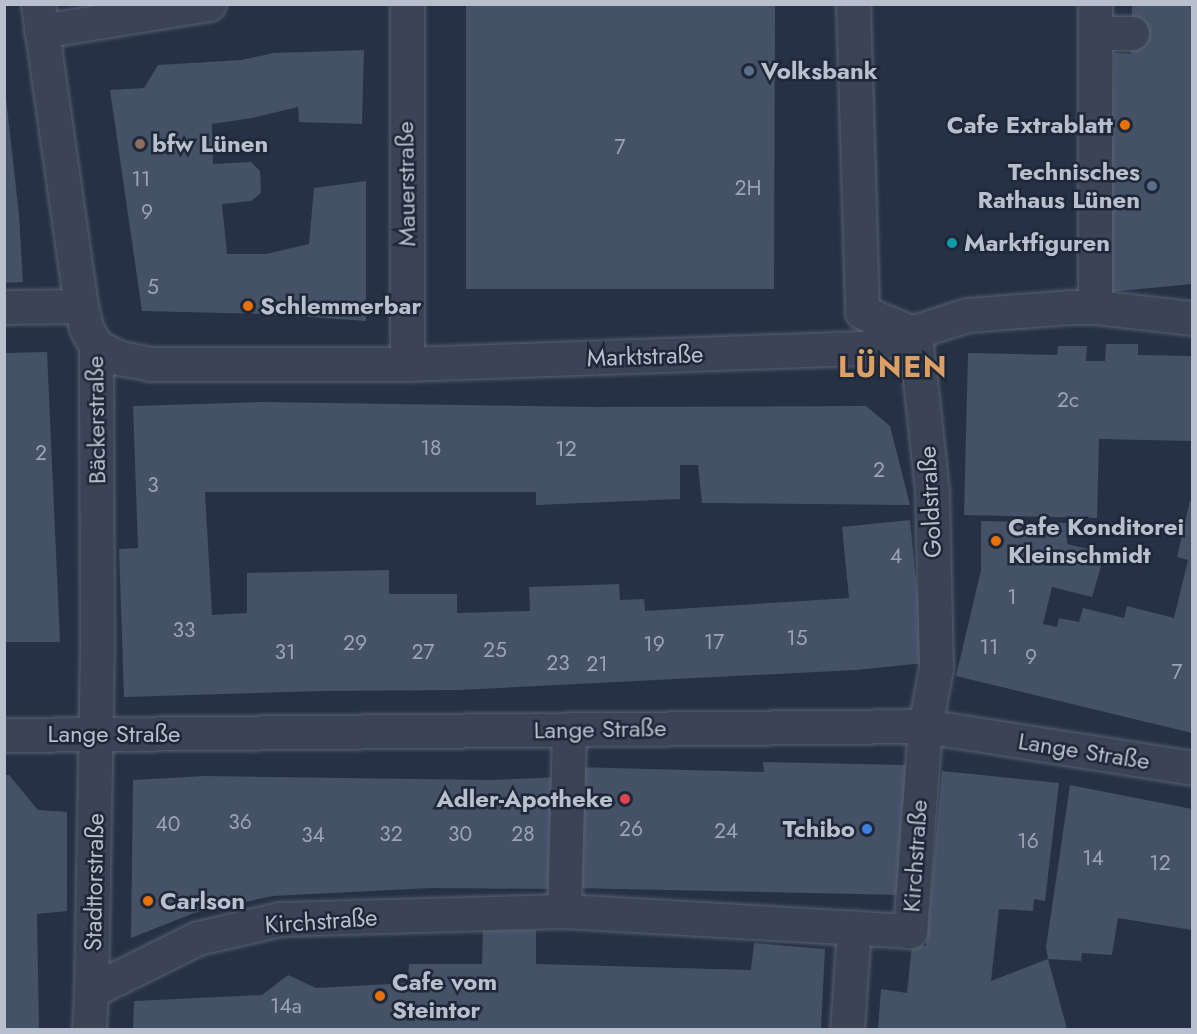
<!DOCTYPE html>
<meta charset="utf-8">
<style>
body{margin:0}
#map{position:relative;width:1197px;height:1034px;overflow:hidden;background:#263145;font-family:Jost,sans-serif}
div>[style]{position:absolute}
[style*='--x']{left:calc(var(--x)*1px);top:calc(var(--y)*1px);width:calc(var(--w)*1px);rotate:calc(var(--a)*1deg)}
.building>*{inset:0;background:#455167}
.roads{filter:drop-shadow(0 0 2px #596171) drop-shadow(0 0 2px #596171)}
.pedestrian>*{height:33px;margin:-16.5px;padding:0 16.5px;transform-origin:16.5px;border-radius:16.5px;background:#3a4454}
.minor>*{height:33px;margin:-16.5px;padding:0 16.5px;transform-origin:16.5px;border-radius:16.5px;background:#3a4454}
.dots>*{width:16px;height:16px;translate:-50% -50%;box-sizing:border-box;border:3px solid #1f2839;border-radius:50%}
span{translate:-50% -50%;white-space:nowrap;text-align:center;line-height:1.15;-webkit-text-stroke:5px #1f2839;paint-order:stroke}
.number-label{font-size:21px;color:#9ba4b4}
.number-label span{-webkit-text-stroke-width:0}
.poi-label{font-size:24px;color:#b8bfcd;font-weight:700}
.left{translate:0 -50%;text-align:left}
.right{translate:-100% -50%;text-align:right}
.street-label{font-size:24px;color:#b8bfcd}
.district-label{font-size:30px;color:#dc9f65;font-weight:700;letter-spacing:1.5px}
.frame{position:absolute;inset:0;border:6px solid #b8bfcd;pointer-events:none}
</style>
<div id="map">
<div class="building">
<i style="clip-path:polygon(466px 4px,775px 4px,774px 289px,466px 289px)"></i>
<i style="clip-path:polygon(1132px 4px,1192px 4px,1192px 284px,1109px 292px,1114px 53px,1131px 54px)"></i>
<i style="clip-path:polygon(364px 50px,362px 124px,299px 122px,298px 107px,252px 118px,212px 124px,213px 164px,251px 162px,260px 171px,261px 193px,251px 201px,222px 204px,227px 254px,266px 254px,309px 244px,314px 188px,366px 181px,366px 321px,266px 314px,142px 311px,110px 90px,144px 88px,158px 65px,241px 60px,274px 53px)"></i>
<i style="clip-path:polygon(4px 80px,19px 215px,23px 282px,4px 283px)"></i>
<i style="clip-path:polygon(1106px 344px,1138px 344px,1138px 355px,1192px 356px,1192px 441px,1099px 439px,1097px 518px,964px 515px,968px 353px,1057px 355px,1058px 346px,1087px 346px,1086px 361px,1105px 361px)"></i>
<i style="clip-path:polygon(47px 352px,60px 642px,4px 642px,4px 353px)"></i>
<i style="clip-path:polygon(262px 402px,595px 407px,866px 406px,890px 426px,910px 505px,702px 503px,698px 465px,680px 465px,680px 499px,536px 505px,536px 492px,205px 492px,212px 615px,247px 613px,247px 573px,389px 570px,389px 594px,457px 594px,457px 613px,530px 611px,529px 587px,619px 584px,620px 600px,644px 599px,645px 611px,849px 598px,842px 527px,910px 520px,924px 663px,856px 670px,458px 690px,323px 691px,124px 697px,119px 549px,138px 548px,133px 406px)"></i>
<i style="clip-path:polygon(1190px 501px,1192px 502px,1192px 733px,956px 676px,981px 570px,981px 521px,1067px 523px,1067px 544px,1105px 553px,1092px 597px,1052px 587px,1043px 624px,1057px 627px,1059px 618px,1079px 622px,1083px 608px,1124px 618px,1127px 606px,1174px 618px,1188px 560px,1177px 557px)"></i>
<i style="clip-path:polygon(763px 762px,906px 765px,903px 895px,572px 888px,574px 767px,764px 772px)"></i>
<i style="clip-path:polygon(942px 771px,1059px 783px,1045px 901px,1034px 899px,1033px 911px,999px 909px,991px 981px,1048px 959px,1046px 947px,1070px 785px,1192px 809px,1192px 930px,1118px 918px,1112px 955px,1082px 953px,1081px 961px,1048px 959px,1067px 1029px,878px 1029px,881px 989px,907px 993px,912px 944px,926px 946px)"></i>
<i style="clip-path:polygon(4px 775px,9px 775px,38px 810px,67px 812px,67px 911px,37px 914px,39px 1029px,4px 1029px)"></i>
<i style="clip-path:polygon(205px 776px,489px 780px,561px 777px,556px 889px,431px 888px,273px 896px,194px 913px,131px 938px,133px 780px)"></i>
<i style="clip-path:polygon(483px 929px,536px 930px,536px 964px,751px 970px,754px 943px,825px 949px,821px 1029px,133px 1029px,134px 1001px,262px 995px,288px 975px,316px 988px,408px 983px,409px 964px,482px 964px)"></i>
</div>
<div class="roads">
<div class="pedestrian">
<i style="--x:853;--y:4;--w:308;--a:88.3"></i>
<i style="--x:862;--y:312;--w:57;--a:22.5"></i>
<i style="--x:915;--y:334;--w:158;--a:83.8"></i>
<i style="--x:932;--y:491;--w:177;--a:88.7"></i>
<i style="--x:936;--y:668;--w:59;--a:100.7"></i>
<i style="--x:925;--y:726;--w:206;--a:94.2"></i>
<i style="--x:1095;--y:33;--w:37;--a:0"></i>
<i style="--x:1095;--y:307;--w:303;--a:-90"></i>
<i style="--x:4;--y:735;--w:921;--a:-0.56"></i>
<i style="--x:925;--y:726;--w:270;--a:8.9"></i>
<i style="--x:564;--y:911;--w:182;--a:-88.4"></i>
<i style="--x:91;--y:991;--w:347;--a:-89"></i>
<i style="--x:97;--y:644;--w:298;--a:-90.2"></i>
<i style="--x:96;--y:346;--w:27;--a:27"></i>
<i style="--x:120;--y:358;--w:31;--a:11"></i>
<i style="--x:150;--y:364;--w:257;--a:0"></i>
<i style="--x:407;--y:364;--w:457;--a:-2"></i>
<i style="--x:864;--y:348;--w:108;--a:-17.8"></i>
<i style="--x:967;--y:315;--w:104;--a:-4.4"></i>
<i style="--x:1071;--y:307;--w:24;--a:0"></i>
<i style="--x:1095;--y:307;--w:98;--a:6.5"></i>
</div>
<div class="minor">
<i style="--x:38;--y:4;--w:305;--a:81.9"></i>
<i style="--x:81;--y:306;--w:23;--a:77"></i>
<i style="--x:86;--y:328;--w:21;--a:61"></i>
<i style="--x:407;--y:4;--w:360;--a:90"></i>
<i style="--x:41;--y:31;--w:170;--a:-9.1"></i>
<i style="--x:4;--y:307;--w:77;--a:-0.7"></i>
<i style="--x:89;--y:1030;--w:39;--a:-87"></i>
<i style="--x:91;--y:991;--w:119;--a:-26.4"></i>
<i style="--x:198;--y:938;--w:84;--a:-13"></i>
<i style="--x:280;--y:919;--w:284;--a:-1.6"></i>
<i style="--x:564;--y:911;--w:347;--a:3.3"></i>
<i style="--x:847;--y:1030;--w:103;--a:-86.1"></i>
</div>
</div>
<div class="dots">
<i style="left:749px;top:71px;background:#5c6f8a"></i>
<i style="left:1125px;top:125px;background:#e8710a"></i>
<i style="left:140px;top:144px;background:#8d6e63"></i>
<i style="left:1152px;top:186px;background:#5c6f8a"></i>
<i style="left:952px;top:243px;background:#0f9aa8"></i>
<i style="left:248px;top:306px;background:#e8710a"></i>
<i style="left:996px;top:541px;background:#e8710a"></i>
<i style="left:625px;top:799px;background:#e0444e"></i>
<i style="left:867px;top:829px;background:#3f7fe0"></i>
<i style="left:148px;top:901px;background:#e8710a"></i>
<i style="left:380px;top:996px;background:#e8710a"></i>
</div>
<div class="number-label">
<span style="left:620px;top:147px">7</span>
<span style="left:141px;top:179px">11</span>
<span style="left:748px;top:188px">2H</span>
<span style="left:147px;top:212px">9</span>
<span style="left:153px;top:287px">5</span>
<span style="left:1068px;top:400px">2c</span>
<span style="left:431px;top:448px">18</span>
<span style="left:566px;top:449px">12</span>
<span style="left:41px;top:453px">2</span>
<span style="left:879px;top:470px">2</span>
<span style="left:153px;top:485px">3</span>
<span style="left:896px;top:556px">4</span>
<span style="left:1012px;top:597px">1</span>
<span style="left:184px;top:630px">33</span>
<span style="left:797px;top:638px">15</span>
<span style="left:714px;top:642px">17</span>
<span style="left:355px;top:643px">29</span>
<span style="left:654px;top:644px">19</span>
<span style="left:989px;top:647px">11</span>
<span style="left:495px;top:650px">25</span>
<span style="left:285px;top:652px">31</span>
<span style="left:423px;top:652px">27</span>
<span style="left:1031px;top:657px">9</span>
<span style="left:558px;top:663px">23</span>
<span style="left:597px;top:664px">21</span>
<span style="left:1177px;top:672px">7</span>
<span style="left:240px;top:822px">36</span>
<span style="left:168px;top:824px">40</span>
<span style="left:631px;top:829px">26</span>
<span style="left:726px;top:831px">24</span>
<span style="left:391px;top:834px">32</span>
<span style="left:460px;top:834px">30</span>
<span style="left:523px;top:834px">28</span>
<span style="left:313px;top:835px">34</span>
<span style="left:1028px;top:841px">16</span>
<span style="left:1093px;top:858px">14</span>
<span style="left:1160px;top:863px">12</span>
<span style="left:286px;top:1006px">14a</span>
</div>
<div class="poi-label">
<span class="left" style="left:761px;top:71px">Volksbank</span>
<span class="right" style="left:1113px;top:125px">Cafe Extrablatt</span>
<span class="left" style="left:152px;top:144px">bfw Lünen</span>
<span class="right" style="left:1140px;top:186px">Technisches<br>Rathaus Lünen</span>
<span class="left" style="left:964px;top:243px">Marktfiguren</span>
<span class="left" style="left:260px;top:306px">Schlemmerbar</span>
<span class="left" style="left:1008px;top:541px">Cafe Konditorei<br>Kleinschmidt</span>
<span class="right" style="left:613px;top:799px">Adler-Apotheke</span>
<span class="right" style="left:855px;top:829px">Tchibo</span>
<span class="left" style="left:160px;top:901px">Carlson</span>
<span class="left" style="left:392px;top:996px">Cafe vom<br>Steintor</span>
</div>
<div class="street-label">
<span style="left:406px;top:184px;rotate:-91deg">Mauerstraße</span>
<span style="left:645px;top:356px;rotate:-2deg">Marktstraße</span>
<span style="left:96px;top:420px;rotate:-91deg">Bäckerstraße</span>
<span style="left:930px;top:502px;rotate:-93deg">Goldstraße</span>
<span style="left:600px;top:729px;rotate:-1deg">Lange Straße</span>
<span style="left:114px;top:734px">Lange Straße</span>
<span style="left:1084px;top:751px;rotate:9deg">Lange Straße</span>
<span style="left:915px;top:856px;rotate:-86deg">Kirchstraße</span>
<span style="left:94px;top:882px;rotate:-89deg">Stadttorstraße</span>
<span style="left:321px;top:921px;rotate:-4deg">Kirchstraße</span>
</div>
<div class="district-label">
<span style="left:893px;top:367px">LÜNEN</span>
</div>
<div class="frame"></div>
</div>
